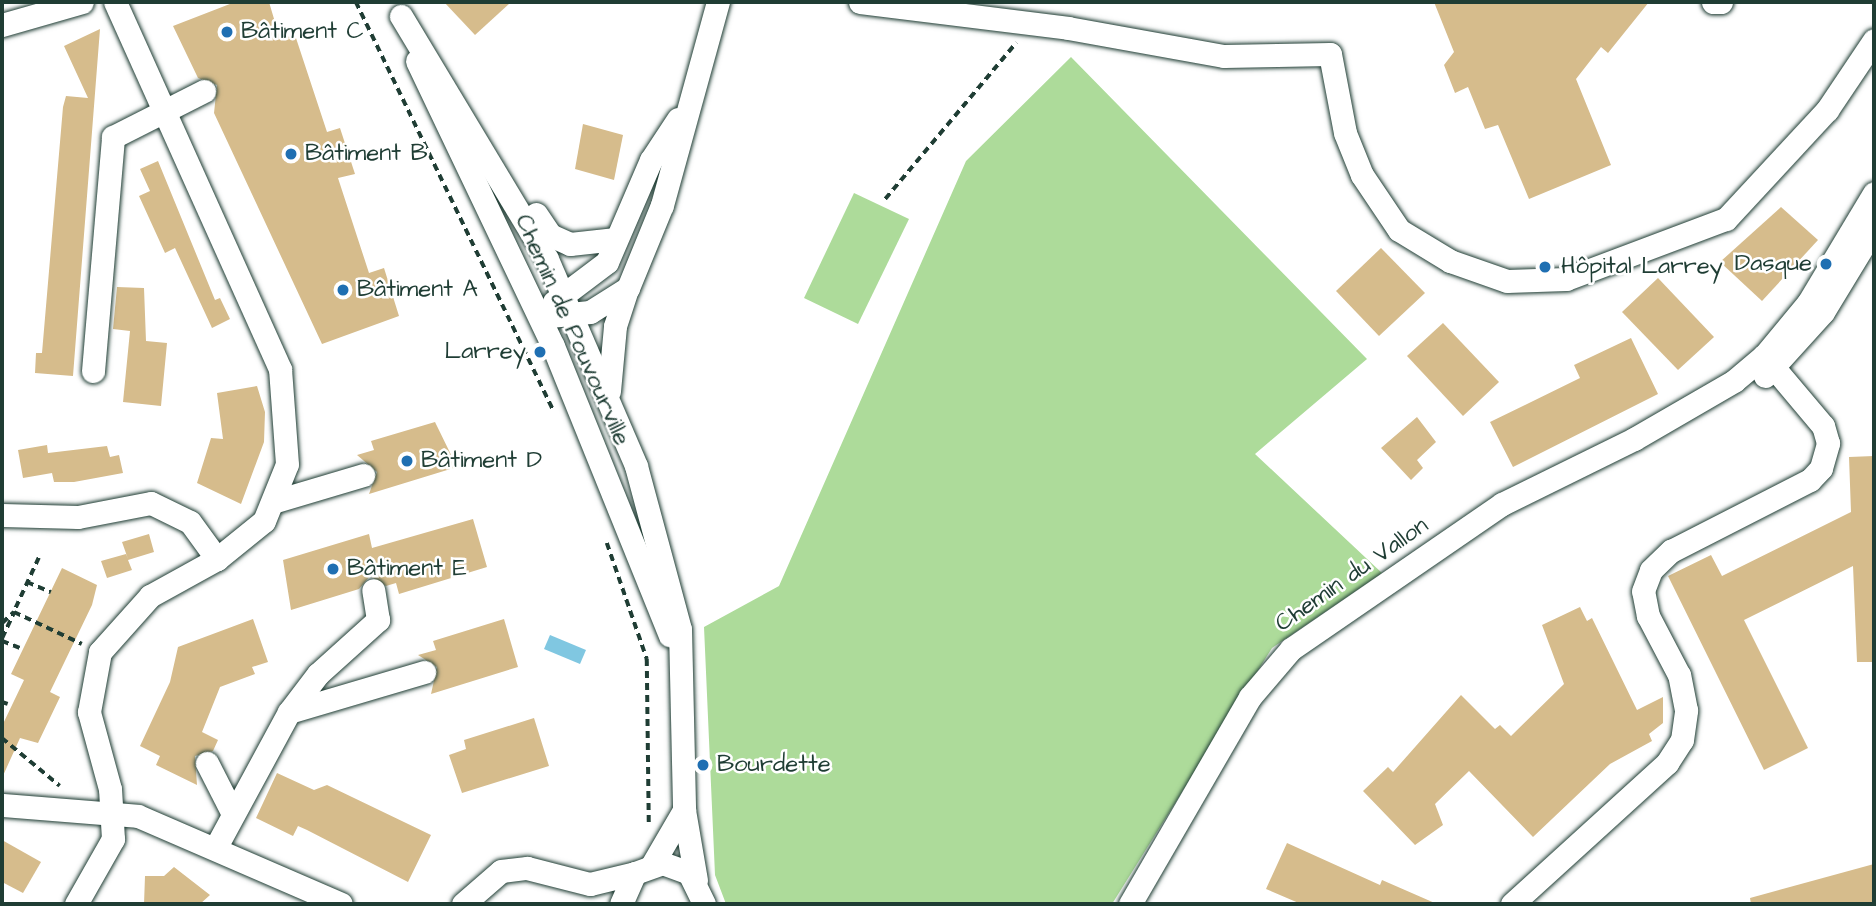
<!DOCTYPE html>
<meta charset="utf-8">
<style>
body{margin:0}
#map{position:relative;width:1876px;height:906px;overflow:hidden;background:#fff;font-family:"Architects Daughter",sans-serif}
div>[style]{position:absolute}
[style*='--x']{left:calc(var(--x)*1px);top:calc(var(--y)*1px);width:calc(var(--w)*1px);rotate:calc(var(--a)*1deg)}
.green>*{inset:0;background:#addb9a}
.water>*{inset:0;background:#80c7e1}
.building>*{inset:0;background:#d6bc8c}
.path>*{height:3.5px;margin-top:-1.75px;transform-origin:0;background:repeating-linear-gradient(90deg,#1f3d34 0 7px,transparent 0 12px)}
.roads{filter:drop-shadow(0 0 2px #1f3d34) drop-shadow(0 0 2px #1f3d34)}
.minor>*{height:23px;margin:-11.5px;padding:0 11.5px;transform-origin:11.5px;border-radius:11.5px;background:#fff}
.dots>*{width:19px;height:19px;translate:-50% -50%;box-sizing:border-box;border:4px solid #fff;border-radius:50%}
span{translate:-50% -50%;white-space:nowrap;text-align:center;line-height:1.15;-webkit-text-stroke:5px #fff;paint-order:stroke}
.poi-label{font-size:24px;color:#1f3d34}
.left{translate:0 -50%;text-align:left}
.right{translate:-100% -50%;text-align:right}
.street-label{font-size:24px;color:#1f3d34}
.frame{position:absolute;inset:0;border:4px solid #1f3d34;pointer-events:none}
</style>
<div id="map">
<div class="green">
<i style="clip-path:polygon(1071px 57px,1367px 359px,1255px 454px,1382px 573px,1272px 648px,1112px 904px,726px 904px,715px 875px,704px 627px,779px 586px,966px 161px)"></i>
<i style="clip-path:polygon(854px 193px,909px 219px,858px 324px,804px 298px)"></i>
</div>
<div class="water">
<i style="clip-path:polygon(550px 635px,586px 650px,580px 664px,544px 649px)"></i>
</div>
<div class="building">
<i style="clip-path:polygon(235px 2px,269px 2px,280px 39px,295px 35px,327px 132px,340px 128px,355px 174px,338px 178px,369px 273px,384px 268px,399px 316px,322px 344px,214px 113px,217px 85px,198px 78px,173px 26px)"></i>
<i style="clip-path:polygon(444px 2px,511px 2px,475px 35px)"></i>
<i style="clip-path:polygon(1434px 2px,1649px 2px,1608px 53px,1601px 47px,1576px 79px,1611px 165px,1529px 199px,1498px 125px,1485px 129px,1468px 87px,1455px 93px,1444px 65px,1454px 52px)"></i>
<i style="clip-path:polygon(100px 29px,73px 376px,35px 373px,36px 353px,42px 353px,63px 107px,66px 96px,88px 98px,64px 46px)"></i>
<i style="clip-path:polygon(583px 124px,623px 135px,614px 180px,575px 169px)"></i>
<i style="clip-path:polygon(158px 161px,215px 300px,220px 298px,230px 319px,212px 328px,175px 248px,165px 253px,139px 196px,150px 191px,140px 169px)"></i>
<i style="clip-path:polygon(1781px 207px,1818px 240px,1762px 301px,1720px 262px)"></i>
<i style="clip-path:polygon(1381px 248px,1425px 293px,1379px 336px,1336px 291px)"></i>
<i style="clip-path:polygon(1658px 278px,1714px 337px,1678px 370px,1622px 312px)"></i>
<i style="clip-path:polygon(117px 287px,144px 288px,146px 341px,167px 343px,161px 406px,123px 402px,130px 331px,113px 329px)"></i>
<i style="clip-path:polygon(1443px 323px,1499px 382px,1463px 416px,1407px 356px)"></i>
<i style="clip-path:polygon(1631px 338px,1658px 394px,1513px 467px,1490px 422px,1580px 378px,1574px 365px)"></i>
<i style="clip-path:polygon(257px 386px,265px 412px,264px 442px,241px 504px,197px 483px,211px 438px,223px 439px,217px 393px)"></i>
<i style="clip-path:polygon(1417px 417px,1436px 442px,1417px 460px,1423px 468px,1411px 480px,1381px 448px)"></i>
<i style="clip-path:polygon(435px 422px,457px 467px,369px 494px,377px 472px,357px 455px,374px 450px,371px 441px)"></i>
<i style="clip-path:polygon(47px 445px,48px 453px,107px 446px,110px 457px,119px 455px,123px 473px,74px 482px,54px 482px,52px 473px,23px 478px,18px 450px)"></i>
<i style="clip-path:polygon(1874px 456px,1874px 662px,1857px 662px,1853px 566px,1744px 620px,1808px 748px,1764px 770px,1668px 576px,1711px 555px,1722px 576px,1851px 512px,1849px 457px)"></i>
<i style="clip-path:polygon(473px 519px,487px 567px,399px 594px,396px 583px,386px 586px,370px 576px,359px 589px,291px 610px,283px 560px,369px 534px,372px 548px)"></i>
<i style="clip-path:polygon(149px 534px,154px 552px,128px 560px,132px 570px,107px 578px,101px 561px,126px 554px,128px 559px,122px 542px)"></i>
<i style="clip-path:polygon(62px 568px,97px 585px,92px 605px,50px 692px,60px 697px,38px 743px,20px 738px,2px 778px,2px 726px,24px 680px,11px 674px)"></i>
<i style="clip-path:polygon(1580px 607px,1587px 621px,1592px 618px,1637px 710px,1663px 697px,1663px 723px,1649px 734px,1652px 741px,1610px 764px,1533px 837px,1469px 771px,1435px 804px,1443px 825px,1415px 845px,1363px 791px,1388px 767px,1393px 772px,1461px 695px,1495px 729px,1500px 725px,1511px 736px,1564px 684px,1542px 625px)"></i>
<i style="clip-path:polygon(253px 619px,268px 662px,252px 667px,255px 674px,220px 687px,202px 732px,218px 740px,213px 751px,195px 756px,197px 785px,156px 765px,160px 756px,140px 746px,170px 682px,178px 647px)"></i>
<i style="clip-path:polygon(504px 619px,518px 667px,431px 694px,437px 667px,418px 655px,436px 650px,433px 641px)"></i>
<i style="clip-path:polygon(534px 718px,549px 766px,462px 793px,449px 755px,466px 749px,464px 740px)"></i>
<i style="clip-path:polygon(277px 773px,314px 790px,327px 785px,431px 835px,408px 882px,307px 830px,298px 826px,293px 836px,256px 818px)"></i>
<i style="clip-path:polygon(2px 840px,41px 862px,23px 893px,2px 882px)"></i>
<i style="clip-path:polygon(1287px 843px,1380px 885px,1382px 880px,1437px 904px,1301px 904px,1266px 889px)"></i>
<i style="clip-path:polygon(1874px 864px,1874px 904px,1751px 904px,1750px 898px)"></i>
<i style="clip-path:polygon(174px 867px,210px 895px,200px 904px,144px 904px,145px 876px,164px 876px)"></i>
</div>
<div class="path">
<i style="--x:356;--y:2;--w:452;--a:64.2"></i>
<i style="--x:885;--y:199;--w:204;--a:-50"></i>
<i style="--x:607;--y:543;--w:123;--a:71"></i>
<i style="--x:647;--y:659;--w:167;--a:89.3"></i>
<i style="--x:39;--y:558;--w:60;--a:114.8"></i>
<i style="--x:14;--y:612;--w:75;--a:25.2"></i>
<i style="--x:27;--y:582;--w:26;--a:23"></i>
<i style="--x:2;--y:623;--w:16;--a:-43"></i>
<i style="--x:2;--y:638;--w:29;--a:-65"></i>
<i style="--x:2;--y:641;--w:19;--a:21"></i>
<i style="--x:2;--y:702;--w:6;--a:18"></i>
<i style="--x:2;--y:738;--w:75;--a:39.6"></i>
</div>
<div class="roads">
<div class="minor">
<i style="--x:860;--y:2;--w:210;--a:7.1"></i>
<i style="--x:1068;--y:28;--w:158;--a:10.2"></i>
<i style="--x:1224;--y:56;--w:106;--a:-1.1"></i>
<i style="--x:1330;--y:54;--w:80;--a:79.2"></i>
<i style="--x:1345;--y:133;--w:45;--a:68"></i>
<i style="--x:1362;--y:175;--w:66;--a:56.1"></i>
<i style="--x:1399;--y:230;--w:60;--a:31.3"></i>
<i style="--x:1450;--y:261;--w:60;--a:19.3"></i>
<i style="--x:1507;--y:281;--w:59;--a:-1.9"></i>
<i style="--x:1566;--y:279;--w:171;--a:-20.6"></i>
<i style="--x:1726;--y:219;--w:149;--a:-47.2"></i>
<i style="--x:1827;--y:110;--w:84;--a:-56.1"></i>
<i style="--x:1713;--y:2;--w:8;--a:0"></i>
<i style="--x:401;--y:16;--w:283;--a:59"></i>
<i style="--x:547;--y:259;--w:225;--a:66.7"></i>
<i style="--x:636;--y:466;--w:169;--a:74.9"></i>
<i style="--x:680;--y:629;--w:181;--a:88.7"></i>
<i style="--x:684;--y:810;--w:71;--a:80.3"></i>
<i style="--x:2;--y:25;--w:83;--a:-16"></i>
<i style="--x:417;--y:61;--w:316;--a:64.5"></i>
<i style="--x:553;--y:346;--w:312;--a:68"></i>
<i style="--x:536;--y:214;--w:25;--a:56"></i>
<i style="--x:550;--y:235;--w:22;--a:24"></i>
<i style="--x:570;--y:244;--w:46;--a:-6.2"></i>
<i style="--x:554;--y:302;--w:66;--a:-37"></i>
<i style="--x:607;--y:262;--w:111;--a:-66.7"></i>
<i style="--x:651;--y:160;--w:49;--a:-56.6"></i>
<i style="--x:540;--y:317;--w:50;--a:-5.7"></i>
<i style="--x:590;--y:312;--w:45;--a:-32.3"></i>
<i style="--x:628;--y:288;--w:90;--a:-67.7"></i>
<i style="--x:662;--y:205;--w:211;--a:-74.6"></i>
<i style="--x:93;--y:371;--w:235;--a:-85.1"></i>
<i style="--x:113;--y:137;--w:102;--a:-26.8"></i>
<i style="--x:1765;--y:376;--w:86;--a:-47.8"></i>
<i style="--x:1823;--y:312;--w:98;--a:-58.7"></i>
<i style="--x:609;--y:391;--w:65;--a:-84.7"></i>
<i style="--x:615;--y:326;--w:39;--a:-72"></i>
<i style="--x:276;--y:501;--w:91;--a:-16.6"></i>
<i style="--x:2;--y:515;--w:76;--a:1.5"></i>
<i style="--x:78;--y:517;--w:74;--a:-10.9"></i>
<i style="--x:151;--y:503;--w:43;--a:26"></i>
<i style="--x:190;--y:522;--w:46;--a:53.9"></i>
<i style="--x:289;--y:712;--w:141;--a:-16.5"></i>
<i style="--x:207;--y:763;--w:57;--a:63"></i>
<i style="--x:2;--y:805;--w:136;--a:4.6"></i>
<i style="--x:138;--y:816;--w:221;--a:23.4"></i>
<i style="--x:217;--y:845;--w:151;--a:-61.6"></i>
<i style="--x:289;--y:712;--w:48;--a:-52.7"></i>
<i style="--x:318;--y:674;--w:81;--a:-42"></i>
<i style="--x:378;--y:620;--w:30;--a:-99"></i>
<i style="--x:652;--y:865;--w:64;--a:-59.8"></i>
<i style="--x:76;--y:904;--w:75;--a:-60.4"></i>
<i style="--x:113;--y:839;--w:50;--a:-93.4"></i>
<i style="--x:110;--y:789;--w:80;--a:-105.3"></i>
<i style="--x:89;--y:712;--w:61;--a:-79.6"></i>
<i style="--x:100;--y:652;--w:75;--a:-48.2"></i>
<i style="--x:150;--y:596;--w:77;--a:-28.9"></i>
<i style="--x:217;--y:559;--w:60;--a:-39"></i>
<i style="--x:264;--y:521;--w:61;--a:-68"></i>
<i style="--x:287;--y:464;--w:95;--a:-94.2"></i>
<i style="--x:280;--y:369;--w:402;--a:-114.2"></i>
<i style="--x:463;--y:904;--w:50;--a:-41"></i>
<i style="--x:501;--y:871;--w:26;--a:-7"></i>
<i style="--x:527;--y:868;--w:65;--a:14.3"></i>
<i style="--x:590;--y:884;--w:46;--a:-13.7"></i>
<i style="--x:621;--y:904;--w:34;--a:-66"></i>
<i style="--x:635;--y:873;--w:29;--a:-20"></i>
<i style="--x:662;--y:863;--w:29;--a:20"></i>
<i style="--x:689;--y:873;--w:34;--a:64"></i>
<i style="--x:1130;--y:904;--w:239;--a:-59.9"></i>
<i style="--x:1250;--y:697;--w:63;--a:-49.5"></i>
<i style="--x:1291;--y:649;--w:256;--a:-34.5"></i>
<i style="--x:1502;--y:504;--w:147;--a:-26.2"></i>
<i style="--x:1634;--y:439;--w:116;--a:-30.1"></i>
<i style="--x:1734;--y:381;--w:39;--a:-40"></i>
<i style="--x:1764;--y:356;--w:69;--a:-50.3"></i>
<i style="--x:1808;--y:303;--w:128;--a:-59"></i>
<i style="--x:1512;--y:904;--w:210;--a:-42.3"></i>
<i style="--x:1667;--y:763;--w:27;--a:-57"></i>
<i style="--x:1682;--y:740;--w:30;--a:-82"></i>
<i style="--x:1686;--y:710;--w:36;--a:-101"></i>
<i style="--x:1679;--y:675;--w:67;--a:-117.7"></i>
<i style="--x:1648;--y:616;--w:25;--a:-101"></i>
<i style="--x:1643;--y:591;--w:22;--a:-69"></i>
<i style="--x:1651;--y:570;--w:28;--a:-44"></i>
<i style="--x:1671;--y:551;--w:156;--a:-27.1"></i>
<i style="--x:1810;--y:480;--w:16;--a:-47"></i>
<i style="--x:1821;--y:468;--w:26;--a:-74"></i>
<i style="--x:1828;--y:443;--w:18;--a:-106"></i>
<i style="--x:1823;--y:426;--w:92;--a:-130.1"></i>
</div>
</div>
<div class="dots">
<i style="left:227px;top:32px;background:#1f6fb2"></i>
<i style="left:291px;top:154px;background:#1f6fb2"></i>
<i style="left:1826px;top:264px;background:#1f6fb2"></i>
<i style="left:1545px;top:267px;background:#1f6fb2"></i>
<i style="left:343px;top:290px;background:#1f6fb2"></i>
<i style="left:540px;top:352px;background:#1f6fb2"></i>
<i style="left:407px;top:461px;background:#1f6fb2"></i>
<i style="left:333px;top:569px;background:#1f6fb2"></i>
<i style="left:703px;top:765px;background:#1f6fb2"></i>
</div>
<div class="poi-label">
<span class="left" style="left:241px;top:32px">Bâtiment C</span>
<span class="left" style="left:305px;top:154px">Bâtiment B</span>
<span class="right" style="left:1812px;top:264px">Dasque</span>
<span class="left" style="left:1561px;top:267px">Hôpital Larrey</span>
<span class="left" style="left:357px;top:290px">Bâtiment A</span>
<span class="right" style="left:526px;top:352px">Larrey</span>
<span class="left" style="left:421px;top:461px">Bâtiment D</span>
<span class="left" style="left:347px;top:569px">Bâtiment E</span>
<span class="left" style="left:717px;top:765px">Bourdette</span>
</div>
<div class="street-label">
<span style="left:572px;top:330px;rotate:66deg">Chemin de Pouvourville</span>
<span style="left:1352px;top:575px;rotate:-35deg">Chemin du Vallon</span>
</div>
<div class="frame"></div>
</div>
